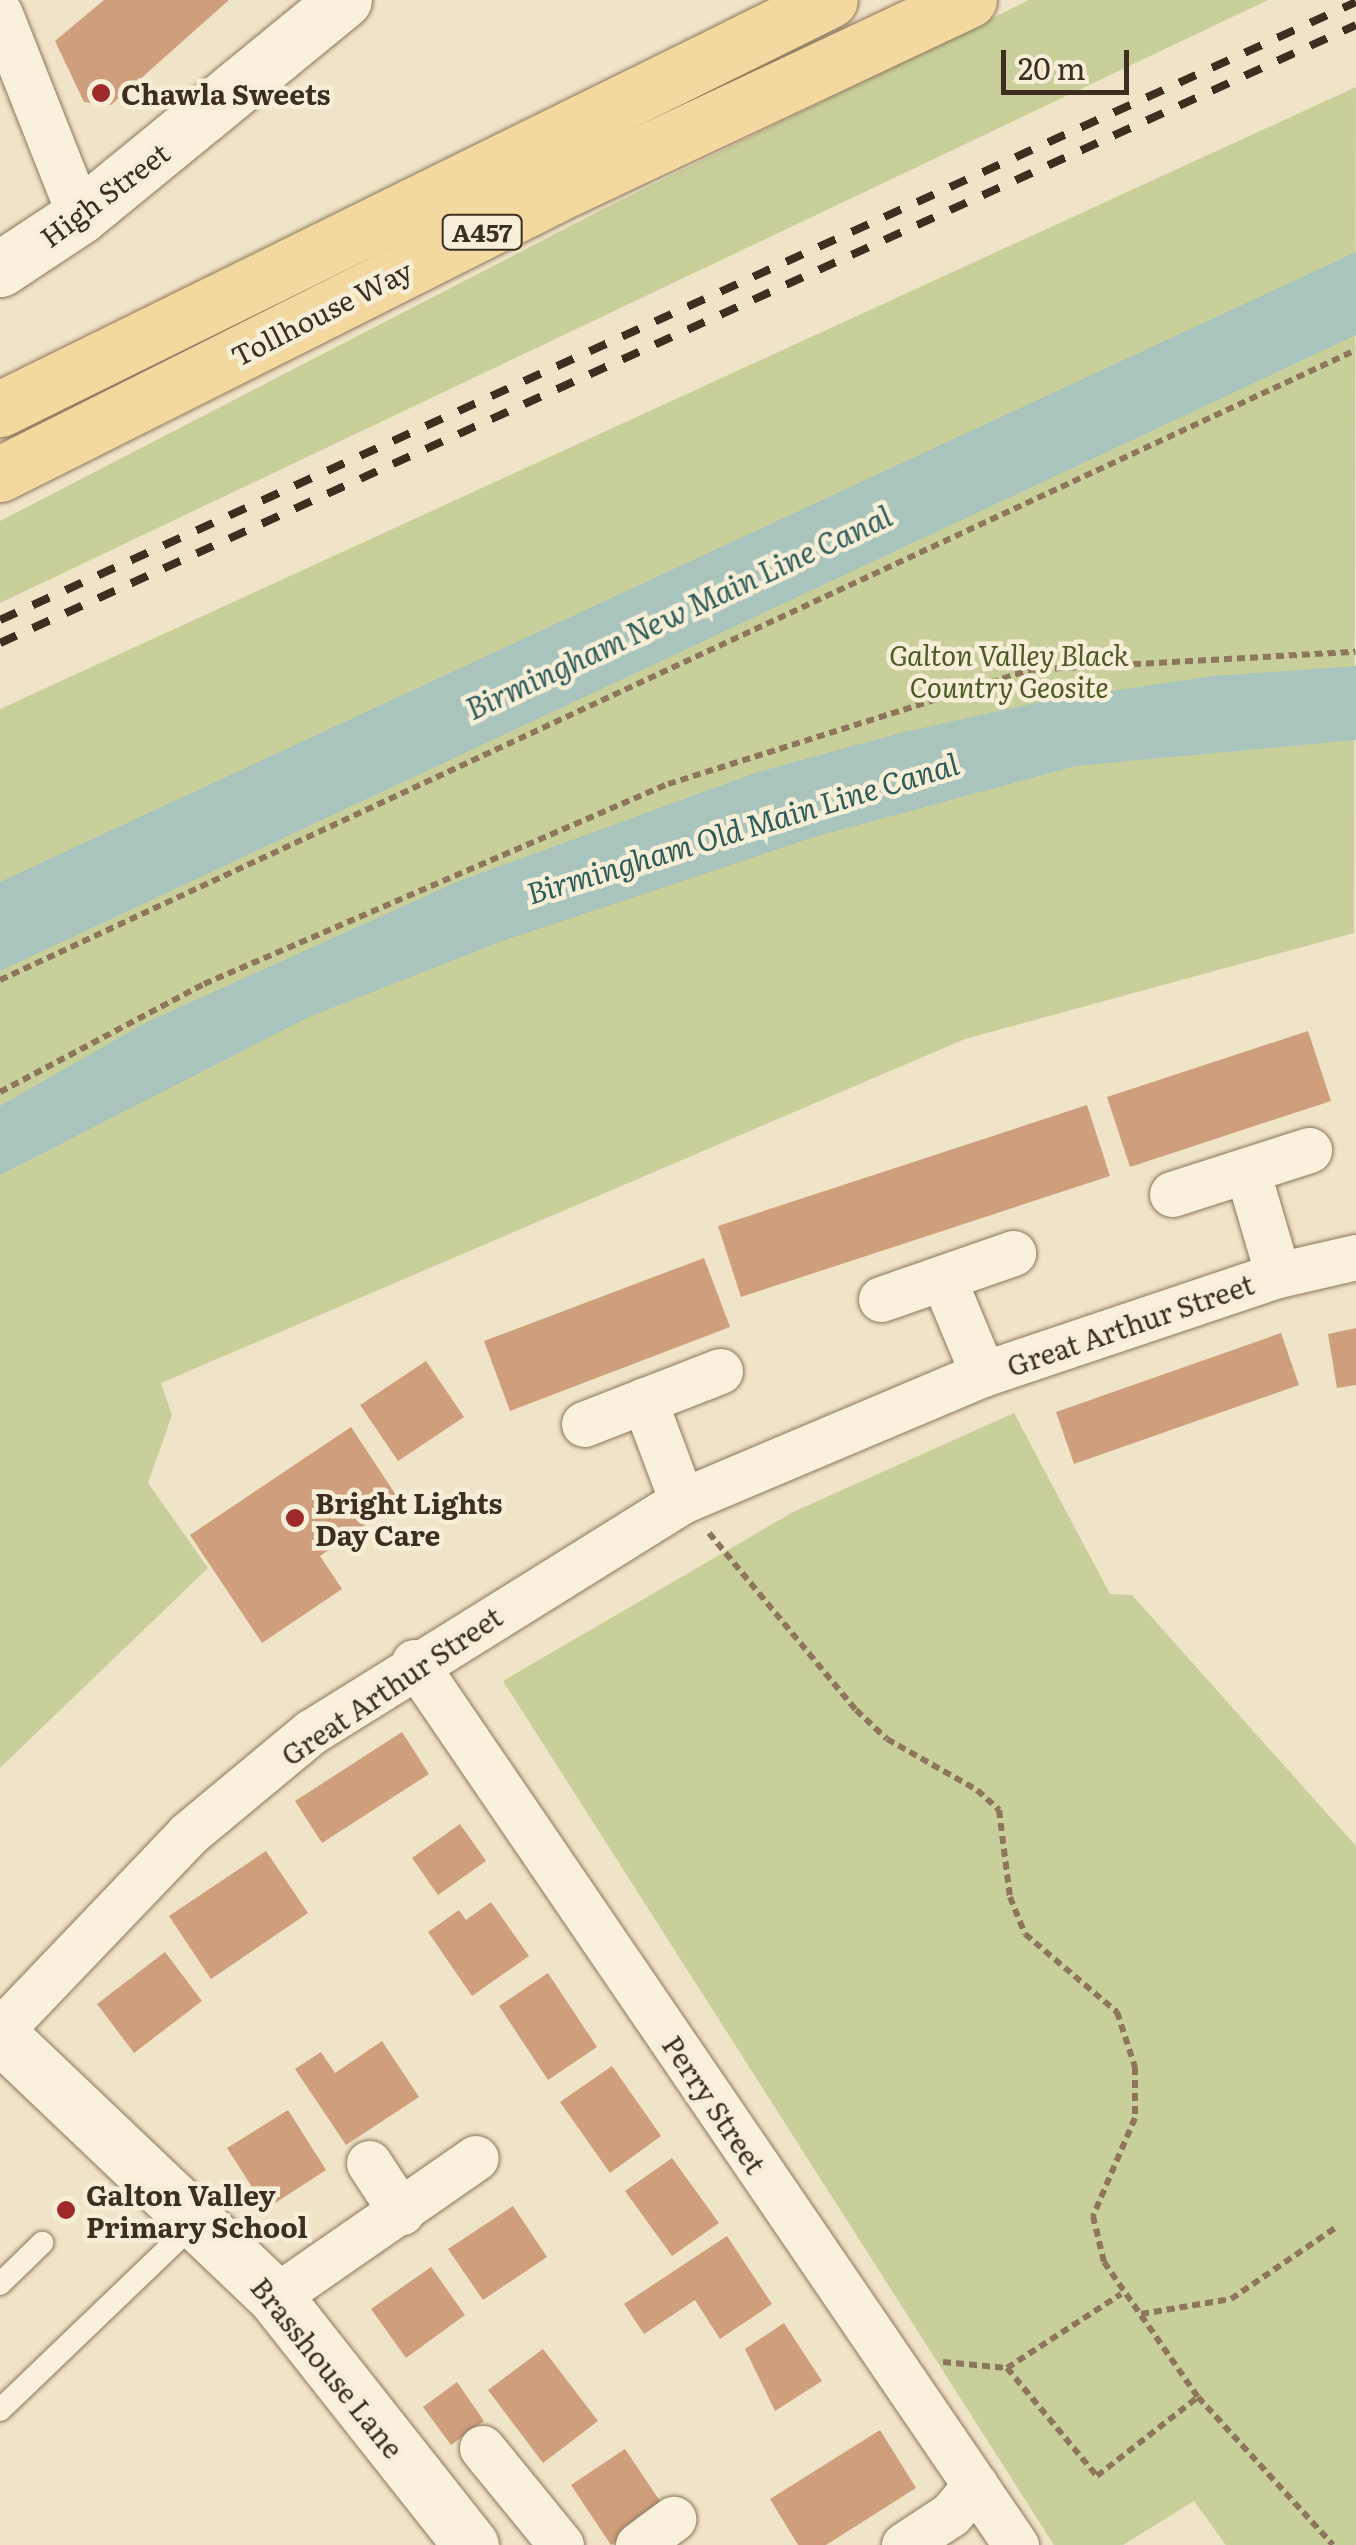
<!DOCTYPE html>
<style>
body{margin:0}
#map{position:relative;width:1356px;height:2545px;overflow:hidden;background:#f0e4c8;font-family:Literata,serif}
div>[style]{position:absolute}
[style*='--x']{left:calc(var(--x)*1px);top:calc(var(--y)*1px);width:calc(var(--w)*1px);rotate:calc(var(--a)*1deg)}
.green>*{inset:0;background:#c9cf9b}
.water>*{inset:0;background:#a9c4bc}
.building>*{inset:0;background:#cf9f7d}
.path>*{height:6px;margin-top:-3px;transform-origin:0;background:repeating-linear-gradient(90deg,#8d765c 0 8px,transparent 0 13px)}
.roads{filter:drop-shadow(0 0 2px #8d765c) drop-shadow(0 0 2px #8d765c)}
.lane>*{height:22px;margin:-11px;padding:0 11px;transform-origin:11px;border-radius:11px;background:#faf1dc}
.street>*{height:45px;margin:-22.5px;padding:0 22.5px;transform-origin:22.5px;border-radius:22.5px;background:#faf1dc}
.secondary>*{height:55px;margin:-27.5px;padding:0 27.5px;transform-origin:27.5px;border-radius:27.5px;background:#faf1dc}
.primary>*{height:55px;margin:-27.5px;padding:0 27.5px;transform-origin:27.5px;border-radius:27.5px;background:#f3d9a0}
.rail>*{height:8px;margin-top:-4px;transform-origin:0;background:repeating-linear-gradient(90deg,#3d2e20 0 18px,transparent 0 36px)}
.dots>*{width:28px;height:28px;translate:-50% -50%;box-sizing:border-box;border:5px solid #f7eed8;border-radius:50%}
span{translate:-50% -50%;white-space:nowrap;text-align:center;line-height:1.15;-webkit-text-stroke:9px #f7eed8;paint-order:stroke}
.shield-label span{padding:2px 8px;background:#f7eed8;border:2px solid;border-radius:8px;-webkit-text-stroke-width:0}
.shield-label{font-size:25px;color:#3d2e20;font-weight:700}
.poi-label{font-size:28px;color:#3d2e20;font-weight:700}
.left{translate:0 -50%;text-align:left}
.street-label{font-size:28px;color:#3d2e20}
.park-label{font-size:28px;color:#4d5a26;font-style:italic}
.water-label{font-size:30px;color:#2f5d5a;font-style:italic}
.scale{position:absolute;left:1001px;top:50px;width:128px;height:45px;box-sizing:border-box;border:5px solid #3d2e20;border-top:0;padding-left:12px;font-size:30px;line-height:35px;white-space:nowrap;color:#3d2e20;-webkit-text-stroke:8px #f7eed8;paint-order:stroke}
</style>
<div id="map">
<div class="green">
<i style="clip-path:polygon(1029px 0,1268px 0,0 603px,0 521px,607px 207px)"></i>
<i style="clip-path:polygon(1356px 87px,1354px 933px,965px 1039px,161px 1383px,172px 1415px,148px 1483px,208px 1568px,0 1768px,0 709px)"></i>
<i style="clip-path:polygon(1014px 1413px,1110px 1594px,1132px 1595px,1356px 1846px,1356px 2545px,1226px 2545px,1194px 2501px,1123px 2545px,1054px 2545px,503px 1681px,793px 1512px)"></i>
</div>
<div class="water">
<i style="clip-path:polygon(1356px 252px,1356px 335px,0 971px,0 882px)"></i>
<i style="clip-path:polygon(1356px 666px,1356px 740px,1076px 766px,814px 837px,502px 941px,309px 1017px,0 1175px,0 1106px,145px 1023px,459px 881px,758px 772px,904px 732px,1044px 701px,1213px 676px)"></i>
</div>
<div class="building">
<i style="clip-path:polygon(104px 0,229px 0,111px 105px,84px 102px,55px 41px)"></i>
<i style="clip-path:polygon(1308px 1031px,1331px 1101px,1130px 1167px,1107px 1097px)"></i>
<i style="clip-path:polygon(1087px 1105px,1110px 1176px,741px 1297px,718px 1226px)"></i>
<i style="clip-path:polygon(704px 1258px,730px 1327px,510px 1411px,484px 1341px)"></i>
<i style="clip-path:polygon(1356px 1328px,1356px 1385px,1337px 1388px,1328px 1334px)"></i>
<i style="clip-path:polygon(1281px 1333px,1299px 1385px,1074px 1464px,1056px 1412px)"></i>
<i style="clip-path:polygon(426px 1361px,464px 1417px,398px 1461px,360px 1405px)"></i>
<i style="clip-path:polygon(351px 1427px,400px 1501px,320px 1556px,342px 1589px,262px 1643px,190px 1535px)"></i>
<i style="clip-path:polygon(402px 1732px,429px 1774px,322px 1843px,295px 1801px)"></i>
<i style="clip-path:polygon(460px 1824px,486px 1861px,438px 1895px,412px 1858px)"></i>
<i style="clip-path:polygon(266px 1851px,308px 1913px,211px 1979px,169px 1916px)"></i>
<i style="clip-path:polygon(491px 1902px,529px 1956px,472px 1996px,428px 1932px,459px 1910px,466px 1920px)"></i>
<i style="clip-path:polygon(165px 1952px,202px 2001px,134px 2053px,97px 2004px)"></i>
<i style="clip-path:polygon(548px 1973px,597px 2047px,548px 2080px,499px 2006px)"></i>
<i style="clip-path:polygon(382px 2041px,419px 2097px,346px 2145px,295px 2069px,321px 2052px,335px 2073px)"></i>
<i style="clip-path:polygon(612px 2066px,661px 2136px,610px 2173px,560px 2102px)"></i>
<i style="clip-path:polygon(288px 2110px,326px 2170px,266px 2209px,227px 2148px)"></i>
<i style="clip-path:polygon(672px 2158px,719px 2223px,672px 2256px,625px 2191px)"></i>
<i style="clip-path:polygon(513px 2206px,547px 2257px,483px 2300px,448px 2249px)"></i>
<i style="clip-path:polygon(727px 2236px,772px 2304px,720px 2339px,695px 2300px,644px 2334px,624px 2304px)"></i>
<i style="clip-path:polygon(431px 2267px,465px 2315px,406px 2358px,371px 2309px)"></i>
<i style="clip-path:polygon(784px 2323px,822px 2381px,775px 2411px,745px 2349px)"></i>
<i style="clip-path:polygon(543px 2349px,598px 2421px,543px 2463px,488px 2390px)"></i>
<i style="clip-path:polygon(457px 2382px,484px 2421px,451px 2445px,423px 2407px)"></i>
<i style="clip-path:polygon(880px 2430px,916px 2488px,826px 2545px,798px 2545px,770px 2499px)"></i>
<i style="clip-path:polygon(625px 2449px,666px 2510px,611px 2545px,571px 2485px)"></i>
</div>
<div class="path">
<i style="--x:0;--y:980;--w:1495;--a:-24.92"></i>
<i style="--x:0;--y:1092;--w:231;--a:-27.9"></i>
<i style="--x:204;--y:984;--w:505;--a:-23.32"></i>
<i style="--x:668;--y:784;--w:379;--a:-17.5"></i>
<i style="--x:1029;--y:670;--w:327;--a:-3.2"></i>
<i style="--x:709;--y:1533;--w:230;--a:50.3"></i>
<i style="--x:856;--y:1710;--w:42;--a:43.1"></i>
<i style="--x:887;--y:1739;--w:103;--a:29.5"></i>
<i style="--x:977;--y:1790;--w:30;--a:42"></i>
<i style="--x:999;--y:1810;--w:88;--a:82.8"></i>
<i style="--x:1010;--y:1897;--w:40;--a:68"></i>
<i style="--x:1025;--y:1934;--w:121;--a:40.3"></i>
<i style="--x:1117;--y:2012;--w:58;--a:71.9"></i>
<i style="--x:1135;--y:2067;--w:51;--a:90"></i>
<i style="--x:1135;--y:2118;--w:107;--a:113.2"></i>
<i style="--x:1093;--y:2216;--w:47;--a:76.6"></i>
<i style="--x:1104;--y:2262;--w:165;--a:55.2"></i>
<i style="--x:1198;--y:2397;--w:200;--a:47.6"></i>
<i style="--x:1141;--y:2314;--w:91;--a:-9.5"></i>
<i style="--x:1231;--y:2299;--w:126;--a:-34.3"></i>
<i style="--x:943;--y:2362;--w:64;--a:5.4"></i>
<i style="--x:1007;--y:2368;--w:136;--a:-33"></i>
<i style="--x:1007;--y:2368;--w:141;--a:50.2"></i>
<i style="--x:1097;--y:2476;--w:128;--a:-38"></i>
</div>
<div class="roads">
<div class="lane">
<i style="--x:0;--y:2284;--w:59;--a:-44.3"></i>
<i style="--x:0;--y:2410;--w:272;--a:-43.8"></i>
</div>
<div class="street">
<i style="--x:0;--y:14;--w:217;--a:68.4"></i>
<i style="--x:1247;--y:1170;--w:109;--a:73.6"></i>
<i style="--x:1172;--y:1194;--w:144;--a:-17.8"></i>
<i style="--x:943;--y:1278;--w:104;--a:67.4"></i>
<i style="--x:881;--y:1299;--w:140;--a:-19.2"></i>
<i style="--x:644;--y:1400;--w:108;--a:69.4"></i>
<i style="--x:584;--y:1424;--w:146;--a:-21.3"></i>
<i style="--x:414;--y:1662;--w:1069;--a:55.72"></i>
<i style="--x:0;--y:2031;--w:272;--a:-46.3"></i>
<i style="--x:188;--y:1834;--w:160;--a:-39.7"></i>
<i style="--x:311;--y:1732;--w:437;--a:-31.9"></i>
<i style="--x:682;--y:1501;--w:327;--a:-22.9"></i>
<i style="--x:983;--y:1374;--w:311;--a:-18.6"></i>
<i style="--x:1278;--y:1275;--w:80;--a:-13"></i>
<i style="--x:369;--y:2163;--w:59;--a:56.9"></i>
<i style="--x:275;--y:2297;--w:244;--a:-34.7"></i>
<i style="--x:482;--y:2448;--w:125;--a:50.8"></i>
<i style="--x:638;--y:2545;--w:44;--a:-36.6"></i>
<i style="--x:904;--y:2545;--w:56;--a:-33.4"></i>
<i style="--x:951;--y:2514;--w:38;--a:-50"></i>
</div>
<div class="secondary">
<i style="--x:0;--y:269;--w:96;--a:-33.5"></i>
<i style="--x:80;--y:216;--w:341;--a:-39.3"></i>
<i style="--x:0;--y:2035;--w:380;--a:43.6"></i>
<i style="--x:275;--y:2297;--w:316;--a:51.7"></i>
</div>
<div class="primary">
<i style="--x:0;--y:409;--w:925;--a:-26.23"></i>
<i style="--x:0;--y:474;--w:637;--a:-26.69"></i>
<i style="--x:569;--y:188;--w:442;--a:-25.2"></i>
</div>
</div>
<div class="rail">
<i style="--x:0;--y:620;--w:1490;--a:-24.5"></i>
<i style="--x:0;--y:643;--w:1490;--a:-24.5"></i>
</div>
<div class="dots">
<i style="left:101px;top:93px;background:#9e2a2b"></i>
<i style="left:295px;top:1518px;background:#9e2a2b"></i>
<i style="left:66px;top:2210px;background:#9e2a2b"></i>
</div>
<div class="shield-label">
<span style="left:482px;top:232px">A457</span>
</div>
<div class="poi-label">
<span class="left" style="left:121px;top:93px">Chawla Sweets</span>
<span class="left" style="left:315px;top:1518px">Bright Lights<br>Day Care</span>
<span class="left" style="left:86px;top:2210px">Galton Valley<br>Primary School</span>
</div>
<div class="street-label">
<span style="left:104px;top:194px;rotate:-37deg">High Street</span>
<span style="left:321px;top:312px;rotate:-27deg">Tollhouse Way</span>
<span style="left:1130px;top:1324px;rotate:-19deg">Great Arthur Street</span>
<span style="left:391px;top:1685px;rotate:-34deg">Great Arthur Street</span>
<span style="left:715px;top:2104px;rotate:56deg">Perry Street</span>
<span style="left:328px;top:2367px;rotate:51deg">Brasshouse Lane</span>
</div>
<div class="park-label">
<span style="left:1009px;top:670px">Galton Valley Black<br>Country Geosite</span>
</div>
<div class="water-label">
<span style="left:678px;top:611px;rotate:-25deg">Birmingham New Main Line Canal</span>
<span style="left:742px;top:827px;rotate:-17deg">Birmingham Old Main Line Canal</span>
</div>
<div class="scale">20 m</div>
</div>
